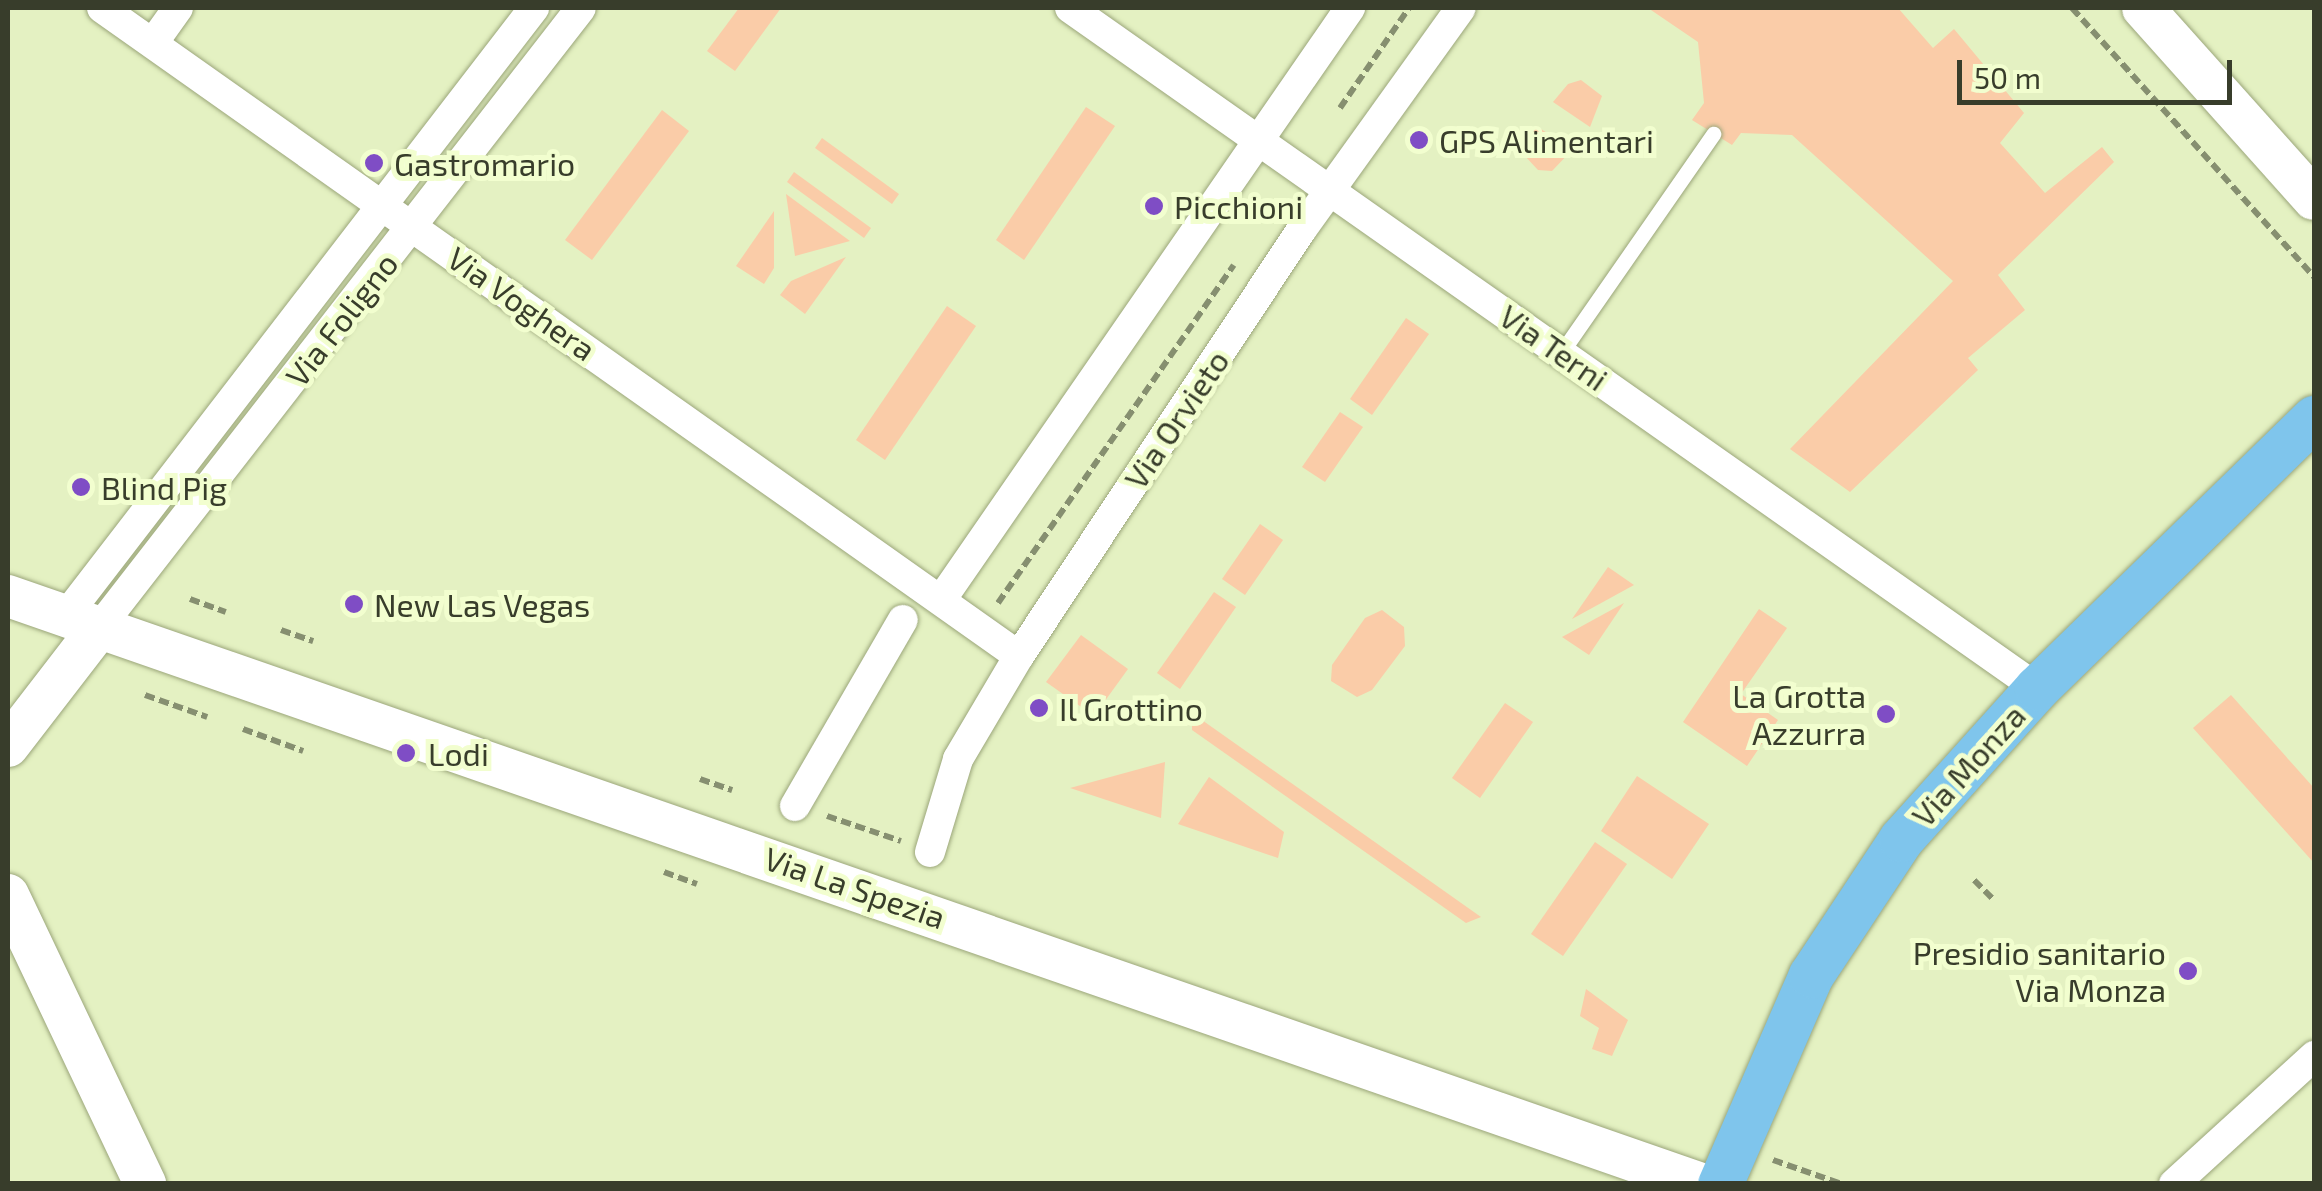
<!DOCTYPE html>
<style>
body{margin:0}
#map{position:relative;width:2322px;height:1191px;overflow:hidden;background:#e4f1c2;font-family:"Exo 2",sans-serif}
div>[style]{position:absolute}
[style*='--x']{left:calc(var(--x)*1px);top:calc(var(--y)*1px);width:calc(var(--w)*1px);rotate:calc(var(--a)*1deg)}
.green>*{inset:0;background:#facca8}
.path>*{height:6px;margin-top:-3px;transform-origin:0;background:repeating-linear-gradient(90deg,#868f70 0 10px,transparent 0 15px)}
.roads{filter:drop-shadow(0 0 2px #9ba67a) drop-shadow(0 0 2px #9ba67a)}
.lane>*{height:15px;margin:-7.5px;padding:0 7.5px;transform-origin:7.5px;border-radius:7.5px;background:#fff}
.street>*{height:30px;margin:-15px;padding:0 15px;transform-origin:15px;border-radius:15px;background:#fff}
.secondary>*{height:42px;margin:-21px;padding:0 21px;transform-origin:21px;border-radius:21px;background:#fff}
.primary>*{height:45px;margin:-22.5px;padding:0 22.5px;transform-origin:22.5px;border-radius:22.5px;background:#7fc5ec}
.dots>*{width:28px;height:28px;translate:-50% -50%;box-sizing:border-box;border:5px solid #f2fecf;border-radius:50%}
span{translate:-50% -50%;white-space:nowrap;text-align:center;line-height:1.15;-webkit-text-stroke:10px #f2fecf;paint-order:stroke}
.poi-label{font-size:32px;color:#383d2b}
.left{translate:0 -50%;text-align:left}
.right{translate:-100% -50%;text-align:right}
.street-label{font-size:32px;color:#383d2b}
.frame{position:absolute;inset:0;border:10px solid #383d2b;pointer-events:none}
.scale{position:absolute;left:1957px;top:60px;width:275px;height:45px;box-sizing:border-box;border:5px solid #383d2b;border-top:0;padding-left:12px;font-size:30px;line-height:35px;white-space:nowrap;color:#383d2b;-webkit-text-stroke:8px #f2fecf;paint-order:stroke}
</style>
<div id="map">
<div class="green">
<i style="clip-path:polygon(739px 8px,781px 8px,735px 71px,707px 51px)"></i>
<i style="clip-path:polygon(1648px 8px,1898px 8px,1933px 48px,1954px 29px,2024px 113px,2000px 143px,2045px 193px,2102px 147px,2114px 162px,1998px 275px,2025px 310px,1968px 358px,1978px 370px,1850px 492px,1790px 449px,1953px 281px,1792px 135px,1741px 133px,1732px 145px,1692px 120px,1704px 103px,1698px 42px)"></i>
<i style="clip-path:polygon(1581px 80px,1602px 96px,1590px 127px,1553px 102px,1568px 84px)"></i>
<i style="clip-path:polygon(1086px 107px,1115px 126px,1024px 260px,996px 240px)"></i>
<i style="clip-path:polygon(662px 110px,689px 131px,592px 260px,565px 240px)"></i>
<i style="clip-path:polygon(1536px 126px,1573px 149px,1552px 171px,1538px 170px,1524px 155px)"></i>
<i style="clip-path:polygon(822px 138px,899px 194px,892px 204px,815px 148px)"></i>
<i style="clip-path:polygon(794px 172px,871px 228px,864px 238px,787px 182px)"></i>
<i style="clip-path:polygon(786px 194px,850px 241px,795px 256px)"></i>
<i style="clip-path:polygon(774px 211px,774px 268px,764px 284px,736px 266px)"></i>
<i style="clip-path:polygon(846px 257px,805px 314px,780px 295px,791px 281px)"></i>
<i style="clip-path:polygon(947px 306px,976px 326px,885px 460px,856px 440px)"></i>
<i style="clip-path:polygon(1406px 318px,1429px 334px,1372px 415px,1350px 399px)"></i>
<i style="clip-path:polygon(1340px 412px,1363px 427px,1325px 482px,1302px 467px)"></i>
<i style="clip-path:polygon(1260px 524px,1283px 540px,1245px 595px,1222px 579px)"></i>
<i style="clip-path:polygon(1608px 567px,1634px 585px,1572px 619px)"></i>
<i style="clip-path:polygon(1214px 592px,1236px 607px,1180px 689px,1157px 673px)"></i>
<i style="clip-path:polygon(1624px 603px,1589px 655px,1562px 637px)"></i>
<i style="clip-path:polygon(1759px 609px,1787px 628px,1741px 694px,1778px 720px,1747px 766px,1683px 722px)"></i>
<i style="clip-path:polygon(1382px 610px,1404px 627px,1405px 646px,1372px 690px,1357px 697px,1331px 681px,1332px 665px,1365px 618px)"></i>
<i style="clip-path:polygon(1081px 635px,1128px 669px,1094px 716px,1046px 682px)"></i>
<i style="clip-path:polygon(2231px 695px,2314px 788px,2314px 863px,2193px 728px)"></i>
<i style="clip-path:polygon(1505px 703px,1533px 722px,1480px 798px,1452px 778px)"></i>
<i style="clip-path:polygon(1192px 713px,1481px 917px,1466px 923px,1192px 730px)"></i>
<i style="clip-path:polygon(1165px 762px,1161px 818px,1070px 788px)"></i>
<i style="clip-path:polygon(1637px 776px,1709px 824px,1672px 879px,1601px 831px)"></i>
<i style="clip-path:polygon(1209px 777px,1284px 832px,1278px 858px,1178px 824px)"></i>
<i style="clip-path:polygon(1595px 842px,1627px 864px,1563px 956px,1531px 934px)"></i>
<i style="clip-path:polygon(1586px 989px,1628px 1020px,1612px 1056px,1592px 1049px,1599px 1028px,1580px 1016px)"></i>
</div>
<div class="path">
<i style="--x:2072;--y:8;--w:362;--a:48"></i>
<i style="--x:1340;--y:108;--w:121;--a:-55.4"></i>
<i style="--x:190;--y:599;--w:38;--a:20"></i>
<i style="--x:998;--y:603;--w:412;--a:-55.1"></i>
<i style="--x:281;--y:630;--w:34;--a:19"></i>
<i style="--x:145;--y:695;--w:66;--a:19.5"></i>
<i style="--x:243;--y:729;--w:64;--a:20.1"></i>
<i style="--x:700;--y:779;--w:34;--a:19"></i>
<i style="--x:827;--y:816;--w:78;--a:18.7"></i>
<i style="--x:664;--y:872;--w:35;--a:20"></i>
<i style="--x:1974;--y:880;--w:28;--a:45"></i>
<i style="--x:1773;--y:1160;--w:73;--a:19.2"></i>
</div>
<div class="roads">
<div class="lane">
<i style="--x:1561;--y:353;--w:267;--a:-55.2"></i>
</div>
<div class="street">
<i style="--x:102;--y:8;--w:1123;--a:35.25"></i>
<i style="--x:1070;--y:8;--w:1182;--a:35.12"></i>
<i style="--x:153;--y:43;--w:43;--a:-54.5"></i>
<i style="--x:941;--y:600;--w:720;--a:-55.36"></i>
<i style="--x:65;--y:617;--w:769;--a:-52.4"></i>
<i style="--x:99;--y:628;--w:785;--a:-52.14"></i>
<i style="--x:795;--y:806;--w:215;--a:-59.9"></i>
<i style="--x:930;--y:852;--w:97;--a:-73.2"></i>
<i style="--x:958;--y:759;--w:120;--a:-59.4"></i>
<i style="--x:1019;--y:656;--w:512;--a:-56.47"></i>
<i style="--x:1302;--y:229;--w:272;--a:-54.3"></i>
<i style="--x:2174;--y:1184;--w:190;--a:-42.4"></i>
</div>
<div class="secondary">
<i style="--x:2143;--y:8;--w:256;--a:48.2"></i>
<i style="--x:8;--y:596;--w:1792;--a:19.15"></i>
<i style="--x:8;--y:746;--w:149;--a:-52.4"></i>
<i style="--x:8;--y:895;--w:320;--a:64.6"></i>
</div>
<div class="primary">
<i style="--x:1720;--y:1184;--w:228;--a:-66.5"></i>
<i style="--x:1811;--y:975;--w:163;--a:-56.5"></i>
<i style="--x:1901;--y:839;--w:203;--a:-48"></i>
<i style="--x:2037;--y:688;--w:387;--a:-44.3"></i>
</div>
</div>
<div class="dots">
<i style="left:1419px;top:140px;background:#7f4dc5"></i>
<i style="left:374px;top:163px;background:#7f4dc5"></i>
<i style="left:1154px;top:206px;background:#7f4dc5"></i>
<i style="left:81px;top:487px;background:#7f4dc5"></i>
<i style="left:354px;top:604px;background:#7f4dc5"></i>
<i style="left:1039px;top:708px;background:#7f4dc5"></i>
<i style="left:1886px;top:714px;background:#7f4dc5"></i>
<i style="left:406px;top:753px;background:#7f4dc5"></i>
<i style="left:2188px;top:971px;background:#7f4dc5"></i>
</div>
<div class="poi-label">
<span class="left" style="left:1439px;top:140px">GPS Alimentari</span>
<span class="left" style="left:394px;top:163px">Gastromario</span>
<span class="left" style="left:1174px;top:206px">Picchioni</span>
<span class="left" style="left:101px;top:487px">Blind Pig</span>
<span class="left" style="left:374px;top:604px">New Las Vegas</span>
<span class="right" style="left:1866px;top:714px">La Grotta<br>Azzurra</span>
<span class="left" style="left:1059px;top:708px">Il Grottino</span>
<span class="left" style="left:428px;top:753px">Lodi</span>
<span class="right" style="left:2166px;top:971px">Presidio sanitario<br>Via Monza</span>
</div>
<div class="street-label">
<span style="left:522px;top:303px;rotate:35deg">Via Voghera</span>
<span style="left:341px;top:319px;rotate:-52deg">Via Foligno</span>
<span style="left:1554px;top:347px;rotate:35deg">Via Terni</span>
<span style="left:1176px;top:419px;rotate:-56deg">Via Orvieto</span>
<span style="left:1968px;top:765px;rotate:-48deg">Via Monza</span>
<span style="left:855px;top:887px;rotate:19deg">Via La Spezia</span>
</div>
<div class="frame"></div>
<div class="scale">50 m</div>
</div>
